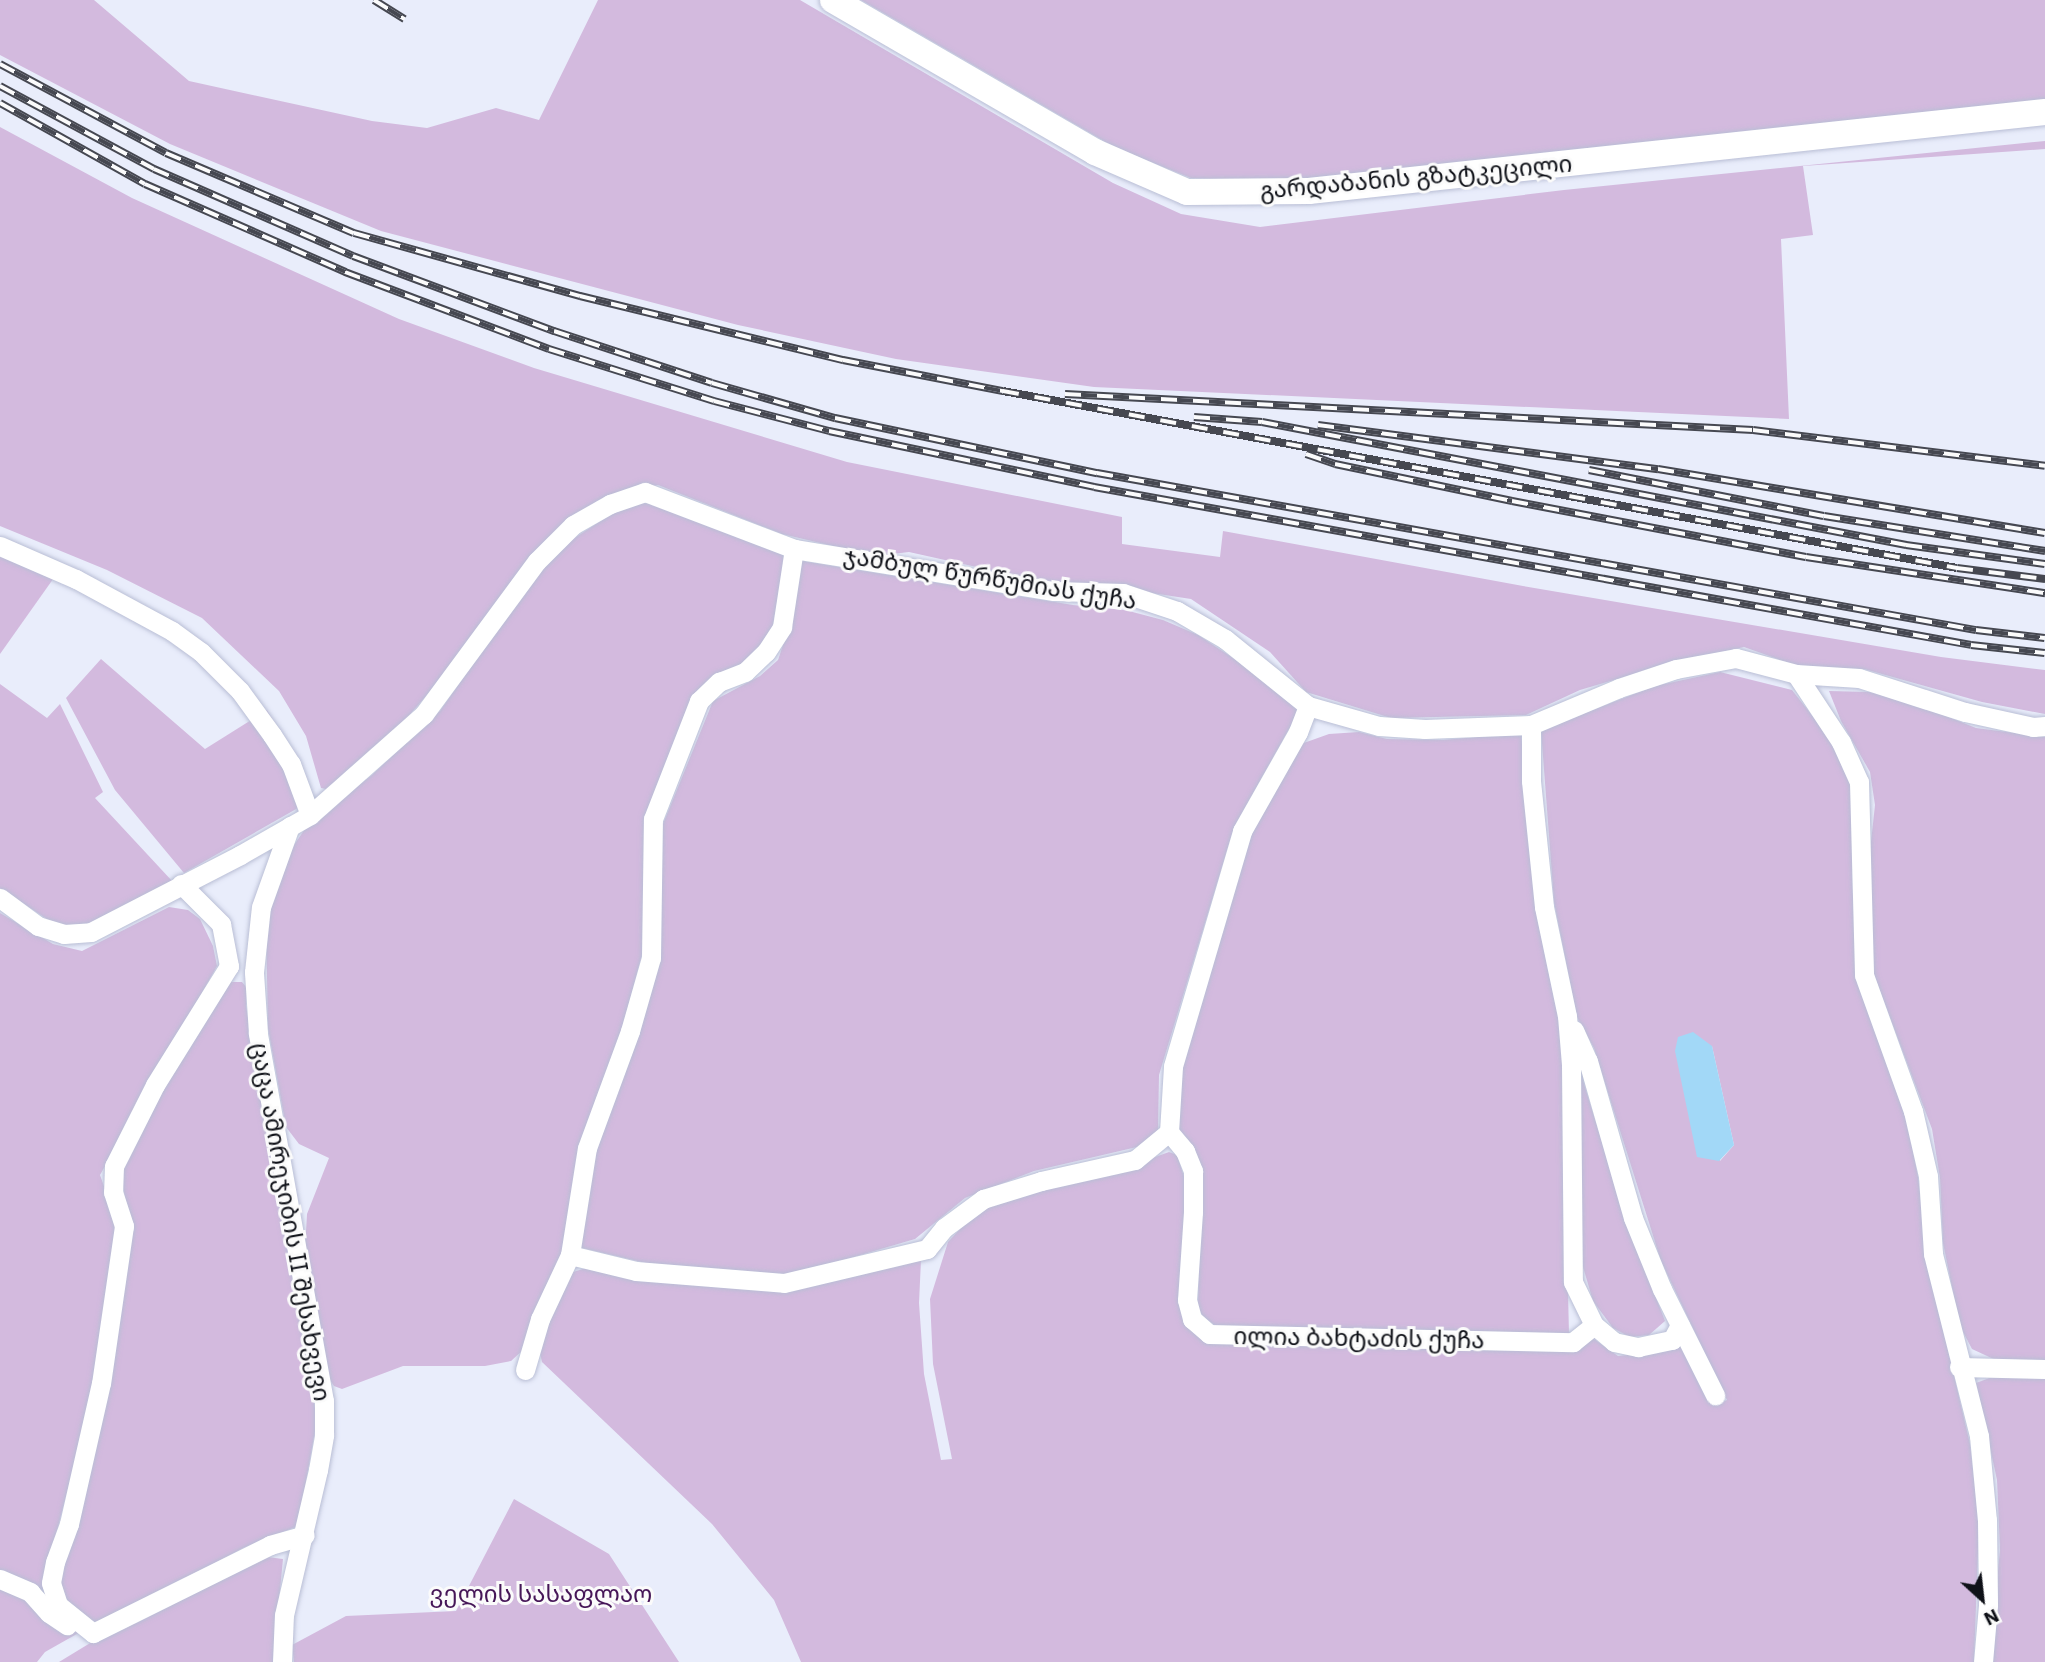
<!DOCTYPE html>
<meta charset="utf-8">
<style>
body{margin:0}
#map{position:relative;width:2045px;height:1662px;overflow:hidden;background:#e9edfb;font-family:"IBM Plex Sans","Noto Sans Georgian",sans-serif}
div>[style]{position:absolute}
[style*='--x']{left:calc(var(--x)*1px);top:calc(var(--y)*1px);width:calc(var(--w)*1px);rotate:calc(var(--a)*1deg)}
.green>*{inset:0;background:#d3bade}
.water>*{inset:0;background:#a2d8f7}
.roads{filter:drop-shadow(0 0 2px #b9bed5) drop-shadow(0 0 2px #b9bed5)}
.minor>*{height:19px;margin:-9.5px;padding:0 9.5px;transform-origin:9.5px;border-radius:9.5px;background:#fff}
.secondary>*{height:26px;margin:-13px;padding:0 13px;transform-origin:13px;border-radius:13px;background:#fff}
.rail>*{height:8px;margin-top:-4px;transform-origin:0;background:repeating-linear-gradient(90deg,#fbfbfb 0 16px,#464851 0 32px);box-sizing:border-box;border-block:2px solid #464851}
span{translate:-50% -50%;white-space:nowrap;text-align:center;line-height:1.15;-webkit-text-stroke:6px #fbfbfb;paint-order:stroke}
.street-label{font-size:24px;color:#0f1118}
.park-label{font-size:24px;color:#461658}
.north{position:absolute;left:1947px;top:1564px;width:70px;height:70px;-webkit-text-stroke:5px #fbfbfb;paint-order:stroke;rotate:153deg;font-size:19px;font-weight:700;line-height:28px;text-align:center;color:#0f1118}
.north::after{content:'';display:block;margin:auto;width:24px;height:32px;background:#0f1118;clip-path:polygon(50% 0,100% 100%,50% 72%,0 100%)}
</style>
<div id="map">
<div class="green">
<i style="clip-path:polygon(0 0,94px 0,189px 81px,372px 121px,427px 128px,496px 108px,539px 120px,598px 0,800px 0,1113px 183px,1181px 214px,1260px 227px,1564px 190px,2045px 141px,2045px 149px,1803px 166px,1813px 235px,1781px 239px,1789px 419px,1094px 387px,896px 359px,738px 325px,381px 231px,170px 144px,0 55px)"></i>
<i style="clip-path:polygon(861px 0,2045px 0,2045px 104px,1268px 182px,1191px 178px,1116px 148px)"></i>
<i style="clip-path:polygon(0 127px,132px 198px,399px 319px,534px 368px,847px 462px,1122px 517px,1122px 544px,1220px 557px,1223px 531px,1523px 586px,1941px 657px,2045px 670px,2045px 714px,1982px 702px,1864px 669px,1800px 667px,1744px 647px,1671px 663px,1580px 690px,1526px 715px,1391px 718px,1306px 692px,1270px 652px,1191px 599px,1132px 590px,1058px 585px,909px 552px,876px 556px,782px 534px,658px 485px,625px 491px,597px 501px,383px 745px,326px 789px,321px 788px,306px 736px,279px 691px,202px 618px,107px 570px,0 526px)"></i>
<i style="clip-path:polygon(637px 503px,659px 504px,786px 556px,771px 635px,751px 661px,720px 674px,647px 817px,645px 943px,563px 1252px,523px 1350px,511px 1361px,485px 1366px,403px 1366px,342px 1389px,334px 1386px,326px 1374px,305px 1249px,307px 1214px,329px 1158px,299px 1144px,286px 1127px,268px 1028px,266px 926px,276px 884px,290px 851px,307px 826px,372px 775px,440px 711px,531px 581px,573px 539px,610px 515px)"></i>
<i style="clip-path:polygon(0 539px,63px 565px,0 654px)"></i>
<i style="clip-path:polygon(802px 561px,1073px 605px,1125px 610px,1163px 620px,1198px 635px,1242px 664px,1299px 711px,1234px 827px,1159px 1075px,1158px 1132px,1137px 1147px,1034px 1171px,965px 1198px,915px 1239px,789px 1276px,646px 1263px,578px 1247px,596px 1154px,660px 947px,663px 824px,713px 701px,760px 676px,778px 660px,793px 615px)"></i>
<i style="clip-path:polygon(101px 659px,205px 749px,267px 710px,291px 751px,305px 804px,184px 873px,115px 790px,66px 698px)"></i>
<i style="clip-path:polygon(evenodd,1720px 672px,1792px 690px,1833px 742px,1849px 779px,1853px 807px,1852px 873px,1857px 983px,1906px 1114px,1918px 1177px,1929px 1269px,1970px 1444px,1979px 1522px,1974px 1662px,801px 1662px,774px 1600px,712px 1524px,542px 1362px,539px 1349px,541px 1329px,573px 1272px,586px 1268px,770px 1291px,914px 1256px,921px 1260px,919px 1303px,924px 1374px,941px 1460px,952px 1459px,933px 1364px,930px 1299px,948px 1242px,974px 1214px,994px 1205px,1049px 1185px,1114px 1172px,1169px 1152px,1177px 1155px,1186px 1183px,1188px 1324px,1591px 1337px,1618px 1356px,1658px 1352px,1682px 1341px,1713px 1406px,1727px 1400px,1661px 1261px,1594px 1048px,1577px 1017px,1554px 902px,1541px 730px,1655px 686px,1720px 672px,1712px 1046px,1734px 1145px,1720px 1161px,1712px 1046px)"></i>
<i style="clip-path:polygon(0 684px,47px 718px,60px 704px,103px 792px,95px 798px,173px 882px,89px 926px,59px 927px,0 888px)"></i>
<i style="clip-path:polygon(1829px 691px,1869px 692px,1901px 698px,1976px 728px,2045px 737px,2045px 1363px,2000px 1362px,1972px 1349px,1960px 1326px,1943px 1243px,1940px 1178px,1932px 1129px,1874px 975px,1869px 860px,1875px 805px,1870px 772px,1841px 721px)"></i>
<i style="clip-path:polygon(1359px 732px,1387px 739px,1443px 740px,1521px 733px,1537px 916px,1562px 1037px,1569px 1334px,1218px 1327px,1203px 1317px,1198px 1306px,1201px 1171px,1175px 1123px,1181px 1062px,1249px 839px,1301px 744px,1329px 734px)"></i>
<i style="clip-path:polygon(169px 907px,188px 910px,200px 919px,213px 946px,217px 966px,100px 1175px,118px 1226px,92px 1396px,45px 1577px,82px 1631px,45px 1652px,37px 1662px,0 1662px,0 913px,53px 944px,82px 951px)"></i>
<i style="clip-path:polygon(228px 982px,242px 982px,247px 988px,246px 1006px,317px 1420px,298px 1526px,243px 1548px,104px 1622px,88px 1621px,61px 1596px,57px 1580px,125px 1198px,122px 1180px,124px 1155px)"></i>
<i style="clip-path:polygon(1578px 1065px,1628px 1225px,1665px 1321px,1649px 1335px,1630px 1337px,1613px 1328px,1593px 1301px,1583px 1267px)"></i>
<i style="clip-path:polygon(1995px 1376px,2045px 1377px,2045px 1662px,1992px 1662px,1991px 1646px,2000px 1550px,1997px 1480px,1976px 1383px)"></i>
<i style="clip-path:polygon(514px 1499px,609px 1554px,679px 1662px,294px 1662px,292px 1645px,346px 1616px,456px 1611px)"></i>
<i style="clip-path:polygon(260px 1556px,283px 1559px,273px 1662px,59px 1662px,105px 1634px)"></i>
</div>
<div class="water">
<i style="clip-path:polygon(1693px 1032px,1712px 1046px,1734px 1145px,1719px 1161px,1697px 1157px,1675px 1051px,1678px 1037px)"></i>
</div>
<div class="roads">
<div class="minor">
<i style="--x:0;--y:546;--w:83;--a:23.5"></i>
<i style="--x:76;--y:579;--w:109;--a:28.4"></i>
<i style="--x:172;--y:631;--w:36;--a:36"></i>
<i style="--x:201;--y:652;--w:55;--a:45"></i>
<i style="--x:240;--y:691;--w:54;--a:54"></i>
<i style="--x:272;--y:735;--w:35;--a:57"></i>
<i style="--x:291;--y:764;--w:54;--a:69.6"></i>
<i style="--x:1796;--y:674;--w:82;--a:56.5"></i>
<i style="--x:1841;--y:742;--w:44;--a:65.8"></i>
<i style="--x:1859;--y:782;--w:193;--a:88.5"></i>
<i style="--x:1864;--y:975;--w:145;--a:70.2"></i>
<i style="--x:1913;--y:1111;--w:67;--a:77"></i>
<i style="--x:1928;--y:1176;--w:78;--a:86.3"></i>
<i style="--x:1933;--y:1254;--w:188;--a:75.8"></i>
<i style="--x:1979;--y:1436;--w:84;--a:84.6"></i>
<i style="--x:1987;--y:1520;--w:85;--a:89.3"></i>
<i style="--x:1988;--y:1605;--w:57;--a:95"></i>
<i style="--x:1531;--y:725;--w:56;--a:90"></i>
<i style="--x:1531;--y:781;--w:127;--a:84.1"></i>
<i style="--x:1544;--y:907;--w:111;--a:78.1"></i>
<i style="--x:1567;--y:1016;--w:49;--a:85.3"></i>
<i style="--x:1571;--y:1065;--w:217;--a:89.5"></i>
<i style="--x:1573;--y:1282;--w:48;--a:64"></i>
<i style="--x:1594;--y:1325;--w:26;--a:40"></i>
<i style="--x:1614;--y:1342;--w:25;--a:12"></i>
<i style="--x:1638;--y:1347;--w:35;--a:-12"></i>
<i style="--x:1672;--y:1340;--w:17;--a:-62"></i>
<i style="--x:181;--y:884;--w:57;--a:45"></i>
<i style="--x:221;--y:924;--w:43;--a:79.2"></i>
<i style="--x:229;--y:966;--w:140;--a:121.9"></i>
<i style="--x:155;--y:1085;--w:91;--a:116.8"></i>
<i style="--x:114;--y:1166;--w:26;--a:92"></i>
<i style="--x:113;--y:1192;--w:36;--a:72"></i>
<i style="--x:124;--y:1226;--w:159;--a:98.3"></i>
<i style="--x:101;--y:1383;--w:145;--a:102.8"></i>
<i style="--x:69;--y:1524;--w:40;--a:110.2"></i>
<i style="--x:55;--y:1562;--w:21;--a:101"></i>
<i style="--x:51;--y:1583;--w:23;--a:72"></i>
<i style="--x:58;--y:1605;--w:45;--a:38.7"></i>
<i style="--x:93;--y:1633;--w:198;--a:-26.4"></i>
<i style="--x:270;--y:1545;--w:36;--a:-16"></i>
<i style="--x:0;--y:898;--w:47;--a:36.4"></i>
<i style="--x:38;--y:926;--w:27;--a:17"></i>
<i style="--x:64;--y:934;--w:27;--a:-4"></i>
<i style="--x:91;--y:932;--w:168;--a:-27.3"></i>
<i style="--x:240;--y:855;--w:81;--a:-29.7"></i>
<i style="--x:310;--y:815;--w:152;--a:-41.5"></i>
<i style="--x:424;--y:714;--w:190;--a:-53.6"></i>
<i style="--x:537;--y:561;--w:51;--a:-45"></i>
<i style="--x:573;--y:525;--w:43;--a:-29.6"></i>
<i style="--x:610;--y:504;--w:37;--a:-19"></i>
<i style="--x:645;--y:492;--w:160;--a:20.9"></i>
<i style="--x:794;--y:549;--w:263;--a:9.2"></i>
<i style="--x:1054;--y:591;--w:69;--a:1.7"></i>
<i style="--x:1123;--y:593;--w:57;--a:18.4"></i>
<i style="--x:1177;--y:611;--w:56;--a:30.3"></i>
<i style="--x:1225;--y:639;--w:107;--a:38.9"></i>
<i style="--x:1308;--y:706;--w:74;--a:15.7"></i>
<i style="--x:1379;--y:726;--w:46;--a:3.7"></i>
<i style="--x:1425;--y:729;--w:106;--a:-2.2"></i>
<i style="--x:1531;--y:725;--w:95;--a:-22.8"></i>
<i style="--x:1619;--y:688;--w:60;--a:-18.4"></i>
<i style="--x:1676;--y:669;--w:61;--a:-10.4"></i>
<i style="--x:1736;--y:658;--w:62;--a:14.9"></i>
<i style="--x:1796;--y:674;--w:63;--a:3.6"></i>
<i style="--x:1859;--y:678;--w:111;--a:17.8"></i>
<i style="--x:1965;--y:712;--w:70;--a:12.4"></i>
<i style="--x:2033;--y:727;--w:12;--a:-5"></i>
<i style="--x:1574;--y:1030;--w:34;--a:66"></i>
<i style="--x:1588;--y:1061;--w:163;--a:74"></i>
<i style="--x:1633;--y:1218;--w:77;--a:67.8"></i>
<i style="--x:1662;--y:1289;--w:119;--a:63.4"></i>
<i style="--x:1169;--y:1132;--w:25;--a:50"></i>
<i style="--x:1185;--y:1151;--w:22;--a:68"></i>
<i style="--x:1193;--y:1171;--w:41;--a:90"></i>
<i style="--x:1193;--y:1212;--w:88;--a:93.9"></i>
<i style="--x:1187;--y:1300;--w:20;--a:75"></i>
<i style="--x:1192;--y:1319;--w:23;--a:41"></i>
<i style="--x:1209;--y:1334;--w:364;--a:1.3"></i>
<i style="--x:1573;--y:1342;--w:27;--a:-39"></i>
<i style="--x:570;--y:1255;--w:68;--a:13.6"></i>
<i style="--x:636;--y:1271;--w:148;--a:4.6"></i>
<i style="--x:784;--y:1283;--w:147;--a:-13.4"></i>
<i style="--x:927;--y:1249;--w:27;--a:-51"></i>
<i style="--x:944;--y:1228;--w:49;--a:-36.6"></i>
<i style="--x:983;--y:1199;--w:61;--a:-17.2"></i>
<i style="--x:1041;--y:1181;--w:96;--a:-12.6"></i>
<i style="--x:1135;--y:1160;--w:44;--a:-39.5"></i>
<i style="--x:1169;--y:1132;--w:66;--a:-86.5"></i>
<i style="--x:1173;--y:1066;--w:245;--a:-73.6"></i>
<i style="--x:1242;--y:831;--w:114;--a:-60.5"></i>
<i style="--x:1298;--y:732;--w:28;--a:-69"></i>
<i style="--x:1959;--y:1367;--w:86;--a:1.3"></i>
<i style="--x:525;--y:1370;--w:53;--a:-73.6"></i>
<i style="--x:540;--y:1319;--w:71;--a:-64.9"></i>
<i style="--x:570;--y:1255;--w:108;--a:-81"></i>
<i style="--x:587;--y:1148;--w:125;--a:-69.8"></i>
<i style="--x:630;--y:1031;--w:76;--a:-74"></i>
<i style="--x:651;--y:958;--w:139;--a:-89.2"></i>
<i style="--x:653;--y:819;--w:127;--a:-68.7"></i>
<i style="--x:699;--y:701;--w:28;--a:-44"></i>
<i style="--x:719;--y:682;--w:28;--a:-21"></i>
<i style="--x:745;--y:672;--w:29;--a:-44"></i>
<i style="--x:766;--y:652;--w:30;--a:-57"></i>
<i style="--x:782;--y:627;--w:79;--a:-81.3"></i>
<i style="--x:0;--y:1579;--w:33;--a:23"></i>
<i style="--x:30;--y:1592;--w:28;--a:48"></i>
<i style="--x:49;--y:1613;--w:22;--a:34"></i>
<i style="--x:282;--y:1662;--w:47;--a:-87.6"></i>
<i style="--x:284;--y:1615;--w:149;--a:-76.8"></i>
<i style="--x:318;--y:1470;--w:36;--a:-80"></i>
<i style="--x:324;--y:1435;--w:34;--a:-90"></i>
<i style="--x:324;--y:1401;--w:374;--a:-100.2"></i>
<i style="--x:258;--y:1033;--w:61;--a:-93.8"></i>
<i style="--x:254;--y:972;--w:65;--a:-83.9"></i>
<i style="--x:261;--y:907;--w:86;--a:-70.3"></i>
</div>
<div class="secondary">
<i style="--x:833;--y:0;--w:303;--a:30.1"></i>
<i style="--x:1095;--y:152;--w:100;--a:23.5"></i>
<i style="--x:1187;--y:192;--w:122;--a:-0.5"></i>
<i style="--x:1309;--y:191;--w:740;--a:-6.13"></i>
</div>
</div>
<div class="rail">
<i style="--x:374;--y:0;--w:36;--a:32"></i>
<i style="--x:0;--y:64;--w:188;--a:28.2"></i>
<i style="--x:166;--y:153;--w:204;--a:23.1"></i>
<i style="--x:354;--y:233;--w:235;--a:15.6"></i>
<i style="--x:580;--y:296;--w:271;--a:13.7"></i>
<i style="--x:843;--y:360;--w:163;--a:11"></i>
<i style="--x:1003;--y:391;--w:970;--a:10.51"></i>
<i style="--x:1957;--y:568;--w:89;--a:7.1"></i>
<i style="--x:0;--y:86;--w:175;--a:28.3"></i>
<i style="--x:154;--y:169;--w:217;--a:23.6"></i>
<i style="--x:353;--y:256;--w:215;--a:20.5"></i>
<i style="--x:554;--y:331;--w:166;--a:18.2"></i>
<i style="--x:712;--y:383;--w:128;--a:15.9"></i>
<i style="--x:835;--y:418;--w:268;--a:11.9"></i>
<i style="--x:1097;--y:473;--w:893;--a:10.13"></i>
<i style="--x:1976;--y:630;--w:69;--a:6.6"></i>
<i style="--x:0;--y:103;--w:166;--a:29.2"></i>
<i style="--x:145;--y:184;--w:219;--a:23.7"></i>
<i style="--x:345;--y:272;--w:218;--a:20.7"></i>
<i style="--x:549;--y:349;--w:173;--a:17.5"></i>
<i style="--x:714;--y:401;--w:119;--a:14.6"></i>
<i style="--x:829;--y:431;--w:271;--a:11.9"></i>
<i style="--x:1094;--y:487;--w:891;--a:10.21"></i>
<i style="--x:1971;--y:645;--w:74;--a:6.2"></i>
<i style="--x:1065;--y:394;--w:689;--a:3"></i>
<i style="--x:1753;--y:430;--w:294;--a:7"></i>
<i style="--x:1194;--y:417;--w:68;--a:4.2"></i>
<i style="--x:1262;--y:422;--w:656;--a:10.81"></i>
<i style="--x:1906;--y:545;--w:140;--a:7.8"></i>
<i style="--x:1318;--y:425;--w:343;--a:7.4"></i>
<i style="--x:1658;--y:469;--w:392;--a:9.4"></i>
<i style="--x:1306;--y:454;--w:31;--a:19"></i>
<i style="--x:1335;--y:464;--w:181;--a:11.8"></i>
<i style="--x:1512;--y:501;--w:299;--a:10.8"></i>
<i style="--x:1806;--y:557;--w:242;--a:8.6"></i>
<i style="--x:1589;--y:470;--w:239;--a:11.1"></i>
<i style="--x:1824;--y:516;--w:224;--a:9"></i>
</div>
<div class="street-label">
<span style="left:1416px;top:177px;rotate:-5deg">გარდაბანის გზატკეცილი</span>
<span style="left:990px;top:578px;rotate:9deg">ჯამბულ წურწუმიას ქუჩა</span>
<span style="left:291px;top:1222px;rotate:80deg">ცაცა ამირეჯიბის II შესახვევი</span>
<span style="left:1359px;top:1338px;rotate:1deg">ილია ბახტაძის ქუჩა</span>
</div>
<div class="park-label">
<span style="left:541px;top:1594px">ველის სასაფლაო</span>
</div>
<div class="north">N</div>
</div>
